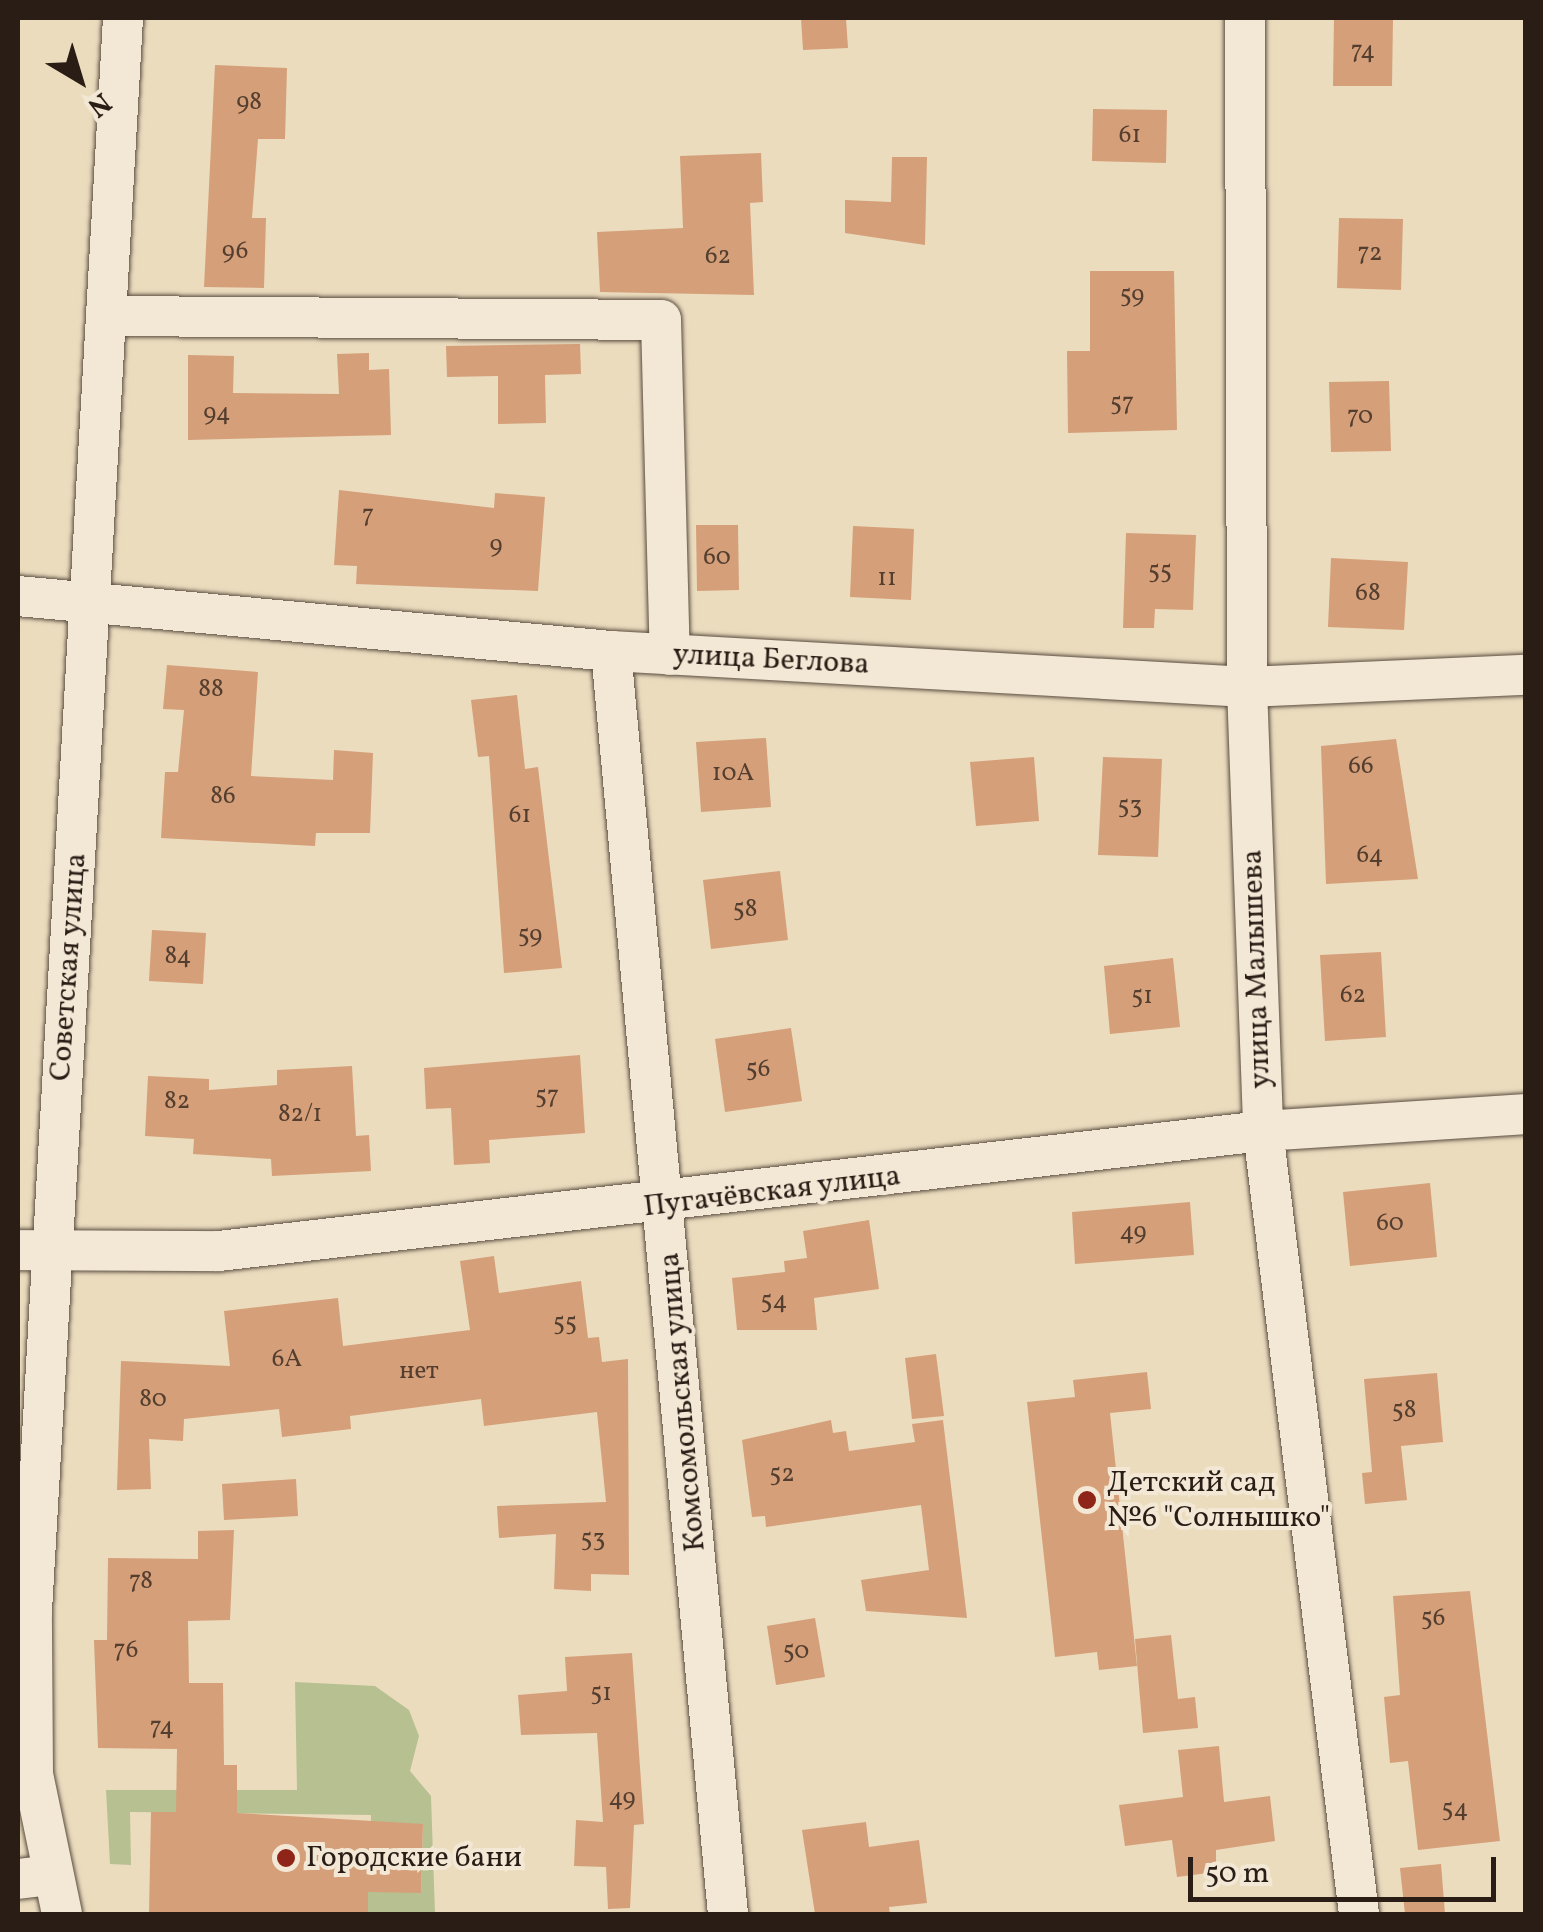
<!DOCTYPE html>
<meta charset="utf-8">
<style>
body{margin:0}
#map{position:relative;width:1543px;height:1932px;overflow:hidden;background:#ebdcbe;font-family:Vollkorn,serif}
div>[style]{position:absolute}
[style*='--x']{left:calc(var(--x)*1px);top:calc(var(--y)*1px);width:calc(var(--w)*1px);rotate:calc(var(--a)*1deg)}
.green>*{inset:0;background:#b7c091}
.building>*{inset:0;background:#d59f79}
.roads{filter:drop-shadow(0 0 2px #5a4d40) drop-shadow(0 0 2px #5a4d40)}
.minor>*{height:40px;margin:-20px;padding:0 20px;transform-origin:20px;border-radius:20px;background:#f2e8d5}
.dots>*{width:28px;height:28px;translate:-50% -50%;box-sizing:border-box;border:5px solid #f2e8d5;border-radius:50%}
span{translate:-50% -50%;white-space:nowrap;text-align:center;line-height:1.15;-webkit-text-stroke:8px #f2e8d5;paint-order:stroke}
.number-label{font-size:25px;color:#543e2f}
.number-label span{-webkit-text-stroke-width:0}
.street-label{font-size:30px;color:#291d16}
.poi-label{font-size:30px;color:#291d16}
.left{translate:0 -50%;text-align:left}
.frame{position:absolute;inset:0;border:20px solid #291d16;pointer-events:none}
.north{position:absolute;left:30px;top:30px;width:100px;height:100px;-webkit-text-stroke:8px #f2e8d5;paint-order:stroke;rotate:142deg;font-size:28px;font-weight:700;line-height:40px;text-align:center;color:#291d16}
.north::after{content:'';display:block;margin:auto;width:35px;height:45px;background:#291d16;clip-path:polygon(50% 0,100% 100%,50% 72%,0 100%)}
.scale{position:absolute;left:1188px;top:1857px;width:308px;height:45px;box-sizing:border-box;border:5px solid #291d16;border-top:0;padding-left:12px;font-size:30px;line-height:35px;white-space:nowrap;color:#291d16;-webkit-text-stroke:8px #f2e8d5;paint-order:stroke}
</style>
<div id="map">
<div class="green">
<i style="clip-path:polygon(295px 1682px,375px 1686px,409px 1710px,419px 1736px,410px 1771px,431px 1796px,435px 1914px,368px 1914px,368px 1892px,421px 1892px,423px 1825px,371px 1823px,371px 1815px,130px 1812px,131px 1865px,110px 1864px,106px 1790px,297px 1790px)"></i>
</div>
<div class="building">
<i style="clip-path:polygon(801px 18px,846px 18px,848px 48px,803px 50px)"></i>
<i style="clip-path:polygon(1334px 18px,1393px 18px,1392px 86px,1333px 86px)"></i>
<i style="clip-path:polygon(215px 65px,287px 68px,285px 139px,258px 139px,252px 218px,266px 218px,264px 288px,204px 287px)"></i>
<i style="clip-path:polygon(1093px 109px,1167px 110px,1166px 163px,1092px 161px)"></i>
<i style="clip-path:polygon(761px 153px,763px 202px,750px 203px,754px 295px,600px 292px,597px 232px,683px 228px,680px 156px)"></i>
<i style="clip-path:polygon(892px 157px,927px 157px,925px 245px,845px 233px,845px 200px,891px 202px)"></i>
<i style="clip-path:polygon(1339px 218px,1403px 219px,1401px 290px,1337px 288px)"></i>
<i style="clip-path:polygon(1090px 271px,1174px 271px,1177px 430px,1068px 433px,1067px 351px,1090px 351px)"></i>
<i style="clip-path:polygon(580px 344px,581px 374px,545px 375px,546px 423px,498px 424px,498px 376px,447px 377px,446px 346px)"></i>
<i style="clip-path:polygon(369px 353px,369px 370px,389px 369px,391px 435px,188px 440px,188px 355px,234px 356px,233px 393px,339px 394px,337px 354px)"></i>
<i style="clip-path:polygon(1389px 381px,1391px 451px,1331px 452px,1329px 382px)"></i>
<i style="clip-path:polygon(339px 490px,494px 508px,495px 493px,545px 497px,538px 591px,356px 584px,357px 566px,334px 565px)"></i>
<i style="clip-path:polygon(696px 525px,738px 525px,739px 590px,697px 591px)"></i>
<i style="clip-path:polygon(853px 526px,914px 529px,911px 600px,850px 597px)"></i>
<i style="clip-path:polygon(1126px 533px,1196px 535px,1193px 610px,1155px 609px,1154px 628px,1123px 628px)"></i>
<i style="clip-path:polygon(1331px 558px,1408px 562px,1404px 630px,1328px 627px)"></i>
<i style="clip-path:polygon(167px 665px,258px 672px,251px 776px,333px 780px,334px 750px,373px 753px,370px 833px,316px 833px,315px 846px,161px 838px,165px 772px,178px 772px,184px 710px,163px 709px)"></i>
<i style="clip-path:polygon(517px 695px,525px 769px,538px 767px,562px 968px,504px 973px,489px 756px,478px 757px,471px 700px)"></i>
<i style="clip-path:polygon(766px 738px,771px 807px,701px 812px,696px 742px)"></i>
<i style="clip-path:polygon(1396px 739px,1418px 879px,1326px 884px,1321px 746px)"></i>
<i style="clip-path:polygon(1034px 757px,1039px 821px,976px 826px,970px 762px)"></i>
<i style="clip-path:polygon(1103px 757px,1162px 759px,1158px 857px,1098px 855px)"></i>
<i style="clip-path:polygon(780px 871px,788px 940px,711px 949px,703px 880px)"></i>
<i style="clip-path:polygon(152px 930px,206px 933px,203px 984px,149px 981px)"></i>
<i style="clip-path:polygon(1381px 952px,1386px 1037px,1325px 1041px,1320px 955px)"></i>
<i style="clip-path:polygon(1173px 958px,1180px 1027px,1110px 1034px,1104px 966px)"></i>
<i style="clip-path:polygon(791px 1028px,802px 1101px,725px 1112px,715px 1039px)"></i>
<i style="clip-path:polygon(580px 1055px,585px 1133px,489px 1140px,490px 1163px,454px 1165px,451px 1108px,426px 1109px,424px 1068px)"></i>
<i style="clip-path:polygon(352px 1066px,356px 1136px,369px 1135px,371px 1171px,272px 1176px,271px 1159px,193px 1154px,194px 1139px,145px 1136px,148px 1076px,209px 1079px,209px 1090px,277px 1085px,277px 1070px)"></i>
<i style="clip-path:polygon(1430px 1183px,1437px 1257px,1350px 1266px,1343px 1192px)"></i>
<i style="clip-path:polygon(1190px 1202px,1194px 1255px,1075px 1264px,1072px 1212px)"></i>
<i style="clip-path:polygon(869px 1220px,879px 1289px,814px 1298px,817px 1330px,737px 1330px,732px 1278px,785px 1272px,784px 1261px,807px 1258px,803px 1231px)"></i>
<i style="clip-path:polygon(494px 1256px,499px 1293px,581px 1281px,588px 1338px,599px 1337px,602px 1362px,628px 1359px,629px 1575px,591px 1574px,591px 1591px,554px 1589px,556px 1534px,499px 1538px,497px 1506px,606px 1502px,597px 1412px,484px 1426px,481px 1399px,350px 1416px,351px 1429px,282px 1437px,279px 1409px,184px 1419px,183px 1441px,149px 1439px,151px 1489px,117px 1490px,121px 1361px,230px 1366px,224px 1311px,338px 1298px,343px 1346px,470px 1330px,460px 1261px)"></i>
<i style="clip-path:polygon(936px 1354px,944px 1416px,912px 1419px,905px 1358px)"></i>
<i style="clip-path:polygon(1147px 1372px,1151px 1409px,1110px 1413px,1137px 1666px,1099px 1670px,1097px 1652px,1055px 1657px,1027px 1402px,1075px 1397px,1073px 1380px)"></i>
<i style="clip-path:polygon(1437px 1373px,1443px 1442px,1401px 1446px,1407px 1500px,1365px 1504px,1362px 1473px,1372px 1472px,1364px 1379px)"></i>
<i style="clip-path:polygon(831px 1420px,833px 1433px,846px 1431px,849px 1451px,915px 1442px,912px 1424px,943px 1420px,967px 1618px,866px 1611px,861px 1580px,929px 1570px,921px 1505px,766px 1527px,765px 1516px,752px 1517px,742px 1440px)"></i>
<i style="clip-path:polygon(296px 1479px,298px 1516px,224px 1520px,222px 1484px)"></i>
<i style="clip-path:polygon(234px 1530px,230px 1620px,188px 1621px,189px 1683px,223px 1683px,224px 1765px,237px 1765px,237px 1813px,423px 1824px,421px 1893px,368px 1892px,368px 1914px,149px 1914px,151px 1812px,176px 1812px,177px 1749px,98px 1748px,94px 1640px,107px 1640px,108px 1558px,198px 1559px,198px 1531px)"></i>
<i style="clip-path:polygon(1470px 1591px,1500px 1841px,1418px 1850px,1408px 1761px,1390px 1763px,1384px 1697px,1400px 1695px,1393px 1596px)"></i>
<i style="clip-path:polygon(815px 1618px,825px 1677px,776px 1685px,767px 1626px)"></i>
<i style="clip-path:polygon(1171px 1635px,1178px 1699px,1195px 1697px,1198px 1728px,1143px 1733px,1135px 1639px)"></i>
<i style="clip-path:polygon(632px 1653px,644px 1824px,634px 1825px,630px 1908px,608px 1909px,606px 1867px,574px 1866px,576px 1820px,603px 1822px,597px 1733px,521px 1735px,518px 1695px,567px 1691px,565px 1657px)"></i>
<i style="clip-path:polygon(1219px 1746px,1224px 1802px,1270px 1796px,1275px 1841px,1216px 1850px,1216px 1872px,1177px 1877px,1172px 1840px,1125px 1846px,1119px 1805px,1183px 1797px,1178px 1750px)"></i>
<i style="clip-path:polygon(866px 1822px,869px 1847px,919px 1840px,927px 1903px,889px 1907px,890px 1914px,815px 1914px,802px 1830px)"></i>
<i style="clip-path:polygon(1441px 1864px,1445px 1914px,1405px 1914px,1400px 1868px)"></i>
</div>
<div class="roads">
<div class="minor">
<i style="--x:1245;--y:18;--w:669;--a:89.83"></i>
<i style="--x:1247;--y:687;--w:444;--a:87.9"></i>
<i style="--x:1263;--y:1131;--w:789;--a:83.01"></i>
<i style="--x:107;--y:316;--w:554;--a:0.41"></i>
<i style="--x:661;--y:320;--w:335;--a:88.5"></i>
<i style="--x:18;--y:596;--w:596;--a:5.3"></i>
<i style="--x:611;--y:651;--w:637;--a:3.24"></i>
<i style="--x:1247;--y:687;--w:279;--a:-2.5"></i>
<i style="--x:611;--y:651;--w:1268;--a:84.71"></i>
<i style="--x:18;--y:1250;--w:201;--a:0.3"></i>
<i style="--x:219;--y:1251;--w:1051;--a:-6.56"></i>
<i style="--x:1263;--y:1131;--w:264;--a:-3.7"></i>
<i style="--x:18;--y:1879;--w:35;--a:-7"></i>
<i style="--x:62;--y:1914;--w:143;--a:-101.7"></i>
<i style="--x:33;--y:1774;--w:163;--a:-90.4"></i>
<i style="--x:32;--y:1611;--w:1596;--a:-86.73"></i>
</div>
</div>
<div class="dots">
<i style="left:1087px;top:1500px;background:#8f2418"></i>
<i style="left:286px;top:1858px;background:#8f2418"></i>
</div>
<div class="number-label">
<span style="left:1363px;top:52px">74</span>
<span style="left:249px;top:103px">98</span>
<span style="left:1130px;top:136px">61</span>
<span style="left:235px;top:252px">96</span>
<span style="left:1370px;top:254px">72</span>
<span style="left:718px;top:257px">62</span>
<span style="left:1132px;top:296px">59</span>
<span style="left:1122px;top:404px">57</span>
<span style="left:217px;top:414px">94</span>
<span style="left:1360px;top:417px">70</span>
<span style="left:368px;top:516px">7</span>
<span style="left:496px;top:546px">9</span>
<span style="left:717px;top:558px">60</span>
<span style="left:1160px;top:572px">55</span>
<span style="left:887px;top:579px">11</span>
<span style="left:1368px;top:594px">68</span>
<span style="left:211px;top:690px">88</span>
<span style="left:1361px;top:767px">66</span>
<span style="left:733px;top:774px">10А</span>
<span style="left:223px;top:797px">86</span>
<span style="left:1130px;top:807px">53</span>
<span style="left:520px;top:816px">61</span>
<span style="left:1370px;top:856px">64</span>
<span style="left:745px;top:910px">58</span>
<span style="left:530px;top:936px">59</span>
<span style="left:178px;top:957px">84</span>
<span style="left:1353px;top:996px">62</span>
<span style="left:1142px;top:997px">51</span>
<span style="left:758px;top:1070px">56</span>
<span style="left:547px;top:1097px">57</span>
<span style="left:177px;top:1102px">82</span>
<span style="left:300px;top:1115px">82/1</span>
<span style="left:1390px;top:1224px">60</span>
<span style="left:1133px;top:1233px">49</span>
<span style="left:774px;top:1302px">54</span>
<span style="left:565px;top:1324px">55</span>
<span style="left:287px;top:1360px">6А</span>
<span style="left:419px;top:1372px">нет</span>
<span style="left:153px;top:1400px">80</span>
<span style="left:1404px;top:1411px">58</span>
<span style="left:782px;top:1475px">52</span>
<span style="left:593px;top:1540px">53</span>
<span style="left:141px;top:1582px">78</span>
<span style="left:1433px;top:1619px">56</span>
<span style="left:126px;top:1651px">76</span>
<span style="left:796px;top:1652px">50</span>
<span style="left:601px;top:1694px">51</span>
<span style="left:162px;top:1728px">74</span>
<span style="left:622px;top:1799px">49</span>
<span style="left:1455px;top:1810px">54</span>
</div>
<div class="street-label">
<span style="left:771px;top:660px;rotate:3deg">улица Беглова</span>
<span style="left:69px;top:967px;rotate:-86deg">Советская улица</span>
<span style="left:1257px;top:969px;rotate:-92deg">улица Малышева</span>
<span style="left:772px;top:1192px;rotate:-7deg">Пугачёвская улица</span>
<span style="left:683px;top:1402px;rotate:-95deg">Комсомольская улица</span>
</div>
<div class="poi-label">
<span class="left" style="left:1107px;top:1500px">Детский сад<br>№6 "Солнышко"</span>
<span class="left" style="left:306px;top:1858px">Городские бани</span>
</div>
<div class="frame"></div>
<div class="north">N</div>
<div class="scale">50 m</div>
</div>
